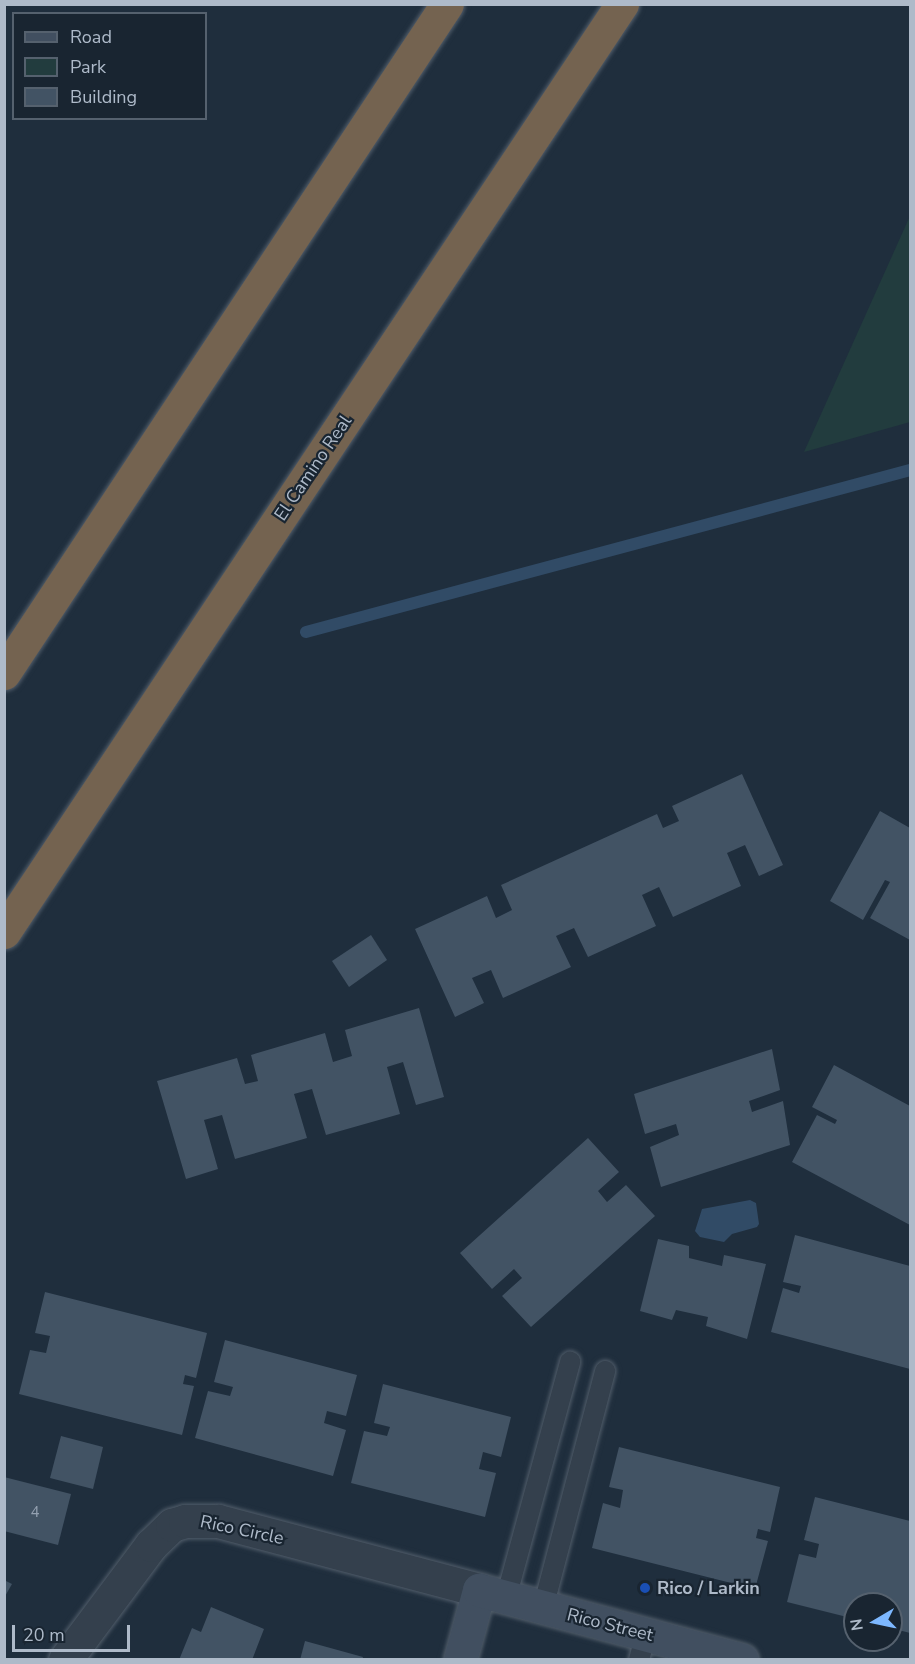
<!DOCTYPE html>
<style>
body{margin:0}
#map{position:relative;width:915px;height:1664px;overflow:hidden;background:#1f2e3d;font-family:"Nunito Sans",sans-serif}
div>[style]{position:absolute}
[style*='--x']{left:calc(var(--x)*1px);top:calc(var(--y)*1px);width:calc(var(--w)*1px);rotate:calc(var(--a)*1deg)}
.green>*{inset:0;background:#223c3e}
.water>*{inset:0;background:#314b66}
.stream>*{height:12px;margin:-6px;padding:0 6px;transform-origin:6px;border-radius:6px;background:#314b66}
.building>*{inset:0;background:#425364}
.roads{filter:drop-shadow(0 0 2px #515d6a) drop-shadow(0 0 2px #515d6a)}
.lane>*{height:20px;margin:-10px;padding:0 10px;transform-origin:10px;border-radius:10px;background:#34404d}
.street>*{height:33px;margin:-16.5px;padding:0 16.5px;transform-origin:16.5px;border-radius:16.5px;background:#34404d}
.secondary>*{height:33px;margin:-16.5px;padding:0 16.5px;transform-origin:16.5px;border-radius:16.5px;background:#414f60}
.highway>*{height:33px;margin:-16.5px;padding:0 16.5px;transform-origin:16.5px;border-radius:16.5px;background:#746350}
.dots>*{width:16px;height:16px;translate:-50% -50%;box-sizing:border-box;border:3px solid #192531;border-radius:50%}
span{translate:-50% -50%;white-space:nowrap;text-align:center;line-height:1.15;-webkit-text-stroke:4.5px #192531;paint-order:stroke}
.number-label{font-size:15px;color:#93a0b0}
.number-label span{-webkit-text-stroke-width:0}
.street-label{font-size:18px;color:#aebac9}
.poi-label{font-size:18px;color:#aebac9;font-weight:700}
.left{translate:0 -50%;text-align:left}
.frame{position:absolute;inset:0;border:6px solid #aebac9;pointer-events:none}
.legend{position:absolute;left:12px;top:12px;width:195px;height:108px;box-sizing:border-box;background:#192531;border:2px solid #55616e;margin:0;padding:8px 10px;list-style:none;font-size:18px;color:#aebac9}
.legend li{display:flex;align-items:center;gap:12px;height:30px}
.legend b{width:30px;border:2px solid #55616e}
.north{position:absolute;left:843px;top:1592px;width:60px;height:60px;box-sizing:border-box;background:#192531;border:2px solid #55616e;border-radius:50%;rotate:261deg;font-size:16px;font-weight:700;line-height:24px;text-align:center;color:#aebac9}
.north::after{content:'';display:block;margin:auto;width:21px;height:27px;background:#7db8ff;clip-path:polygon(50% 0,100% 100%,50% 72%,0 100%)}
.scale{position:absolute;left:12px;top:1625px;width:118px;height:27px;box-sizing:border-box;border:3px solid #aebac9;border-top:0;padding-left:8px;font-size:18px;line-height:21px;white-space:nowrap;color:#aebac9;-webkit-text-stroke:4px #192531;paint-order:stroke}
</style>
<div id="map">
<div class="green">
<i style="clip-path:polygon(910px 216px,910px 422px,804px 452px)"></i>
</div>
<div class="water">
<i style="clip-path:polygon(750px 1200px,756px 1203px,759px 1224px,757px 1227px,732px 1234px,724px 1242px,700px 1237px,695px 1231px,702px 1209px)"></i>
</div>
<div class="stream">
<i style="--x:306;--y:632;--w:625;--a:-15.01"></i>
</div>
<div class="building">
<i style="clip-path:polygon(742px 774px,783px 865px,759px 876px,745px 845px,727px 853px,741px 886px,673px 917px,659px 887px,642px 895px,656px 926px,588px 957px,574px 928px,556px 936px,571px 967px,503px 998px,491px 970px,472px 978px,484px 1003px,455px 1017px,415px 929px,487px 896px,496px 918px,512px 910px,501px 885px,657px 814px,663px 828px,679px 821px,672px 806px)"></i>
<i style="clip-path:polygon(880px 811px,910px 828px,910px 940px,870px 918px,890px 882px,885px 880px,863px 920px,830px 901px)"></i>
<i style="clip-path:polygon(371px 935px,387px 960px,349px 987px,332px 961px)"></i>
<i style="clip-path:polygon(419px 1008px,444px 1097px,416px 1105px,403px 1062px,387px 1067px,400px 1114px,326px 1135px,312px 1089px,294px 1094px,307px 1138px,235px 1159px,222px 1115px,204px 1120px,218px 1169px,186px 1179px,157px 1081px,237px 1058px,245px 1084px,258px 1081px,251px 1055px,325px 1033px,333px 1062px,352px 1056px,345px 1030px)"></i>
<i style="clip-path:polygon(772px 1049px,780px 1090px,749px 1101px,752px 1112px,783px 1101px,790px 1145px,661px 1187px,650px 1147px,679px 1135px,676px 1124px,645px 1134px,634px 1094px)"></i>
<i style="clip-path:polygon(834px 1065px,910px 1106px,910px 1225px,792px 1162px,817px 1115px,835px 1124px,837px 1120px,812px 1107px)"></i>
<i style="clip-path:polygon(588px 1138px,619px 1172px,598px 1191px,607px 1202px,626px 1185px,655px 1216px,531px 1327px,502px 1296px,522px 1278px,514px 1269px,492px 1289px,460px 1253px)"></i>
<i style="clip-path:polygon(795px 1235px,910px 1266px,910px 1369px,771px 1332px,783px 1288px,799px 1293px,801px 1286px,783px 1282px)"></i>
<i style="clip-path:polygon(658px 1239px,689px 1246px,689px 1258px,722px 1266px,724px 1255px,766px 1264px,747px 1339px,706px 1326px,708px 1317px,676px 1310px,672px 1320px,640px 1311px)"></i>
<i style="clip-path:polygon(45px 1292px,207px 1333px,196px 1378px,185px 1375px,183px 1384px,194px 1386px,182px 1435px,19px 1394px,30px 1350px,46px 1353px,50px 1336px,35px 1333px)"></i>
<i style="clip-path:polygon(225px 1340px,357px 1375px,346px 1416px,327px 1411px,324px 1423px,346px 1430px,333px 1476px,195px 1438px,208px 1391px,230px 1396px,233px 1387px,214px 1382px)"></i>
<i style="clip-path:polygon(383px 1384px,511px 1417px,501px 1457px,483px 1452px,479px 1469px,496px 1473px,485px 1517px,351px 1483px,364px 1431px,387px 1436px,390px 1427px,374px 1423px)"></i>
<i style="clip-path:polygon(61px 1436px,103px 1447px,93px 1489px,50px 1478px)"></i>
<i style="clip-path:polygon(619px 1447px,780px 1487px,770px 1532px,758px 1529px,756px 1538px,768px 1541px,755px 1589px,592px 1548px,603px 1503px,620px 1508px,623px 1490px,609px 1487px)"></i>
<i style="clip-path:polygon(4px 1477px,71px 1494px,58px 1545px,4px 1531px)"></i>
<i style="clip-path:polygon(815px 1497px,910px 1521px,910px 1633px,891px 1628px,891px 1604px,855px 1604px,855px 1619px,787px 1602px,799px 1554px,816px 1558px,819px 1544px,804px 1540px)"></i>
<i style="clip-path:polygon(4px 1580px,12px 1584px,4px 1598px)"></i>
<i style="clip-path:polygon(211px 1607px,264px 1629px,252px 1660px,179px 1660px,192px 1628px,201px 1632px)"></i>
<i style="clip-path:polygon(305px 1641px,363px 1657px,362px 1660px,300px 1660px)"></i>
</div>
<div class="roads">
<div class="lane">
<i style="--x:506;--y:1598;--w:245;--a:-74.8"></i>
<i style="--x:543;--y:1608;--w:245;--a:-75.3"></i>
<i style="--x:639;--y:1660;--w:27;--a:-75"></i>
</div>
<div class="street">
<i style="--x:65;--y:1660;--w:144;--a:-53.2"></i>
<i style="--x:151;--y:1545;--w:29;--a:-44"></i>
<i style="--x:172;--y:1525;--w:14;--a:-17"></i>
<i style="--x:185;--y:1521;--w:33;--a:0"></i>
<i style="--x:218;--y:1521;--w:270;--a:14.8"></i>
</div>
<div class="secondary">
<i style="--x:460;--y:1660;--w:73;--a:-74.8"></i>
<i style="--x:479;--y:1590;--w:272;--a:14.9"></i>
</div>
<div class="highway">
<i style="--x:4;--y:673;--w:802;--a:-56.49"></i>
<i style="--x:4;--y:932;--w:1115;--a:-56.34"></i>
</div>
</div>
<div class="dots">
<i style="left:645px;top:1588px;background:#1a4fb4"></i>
</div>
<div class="number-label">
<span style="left:35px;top:1513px">4</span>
</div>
<div class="street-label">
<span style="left:313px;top:468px;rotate:-56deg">El Camino Real</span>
<span style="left:242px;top:1530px;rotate:12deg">Rico Circle</span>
<span style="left:610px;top:1625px;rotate:14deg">Rico Street</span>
</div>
<div class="poi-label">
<span class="left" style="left:657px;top:1588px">Rico / Larkin</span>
</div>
<div class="frame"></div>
<ul class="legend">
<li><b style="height:8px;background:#414f60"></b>Road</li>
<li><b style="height:16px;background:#223c3e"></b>Park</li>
<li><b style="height:16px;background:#425364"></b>Building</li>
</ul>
<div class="north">N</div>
<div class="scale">20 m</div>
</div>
